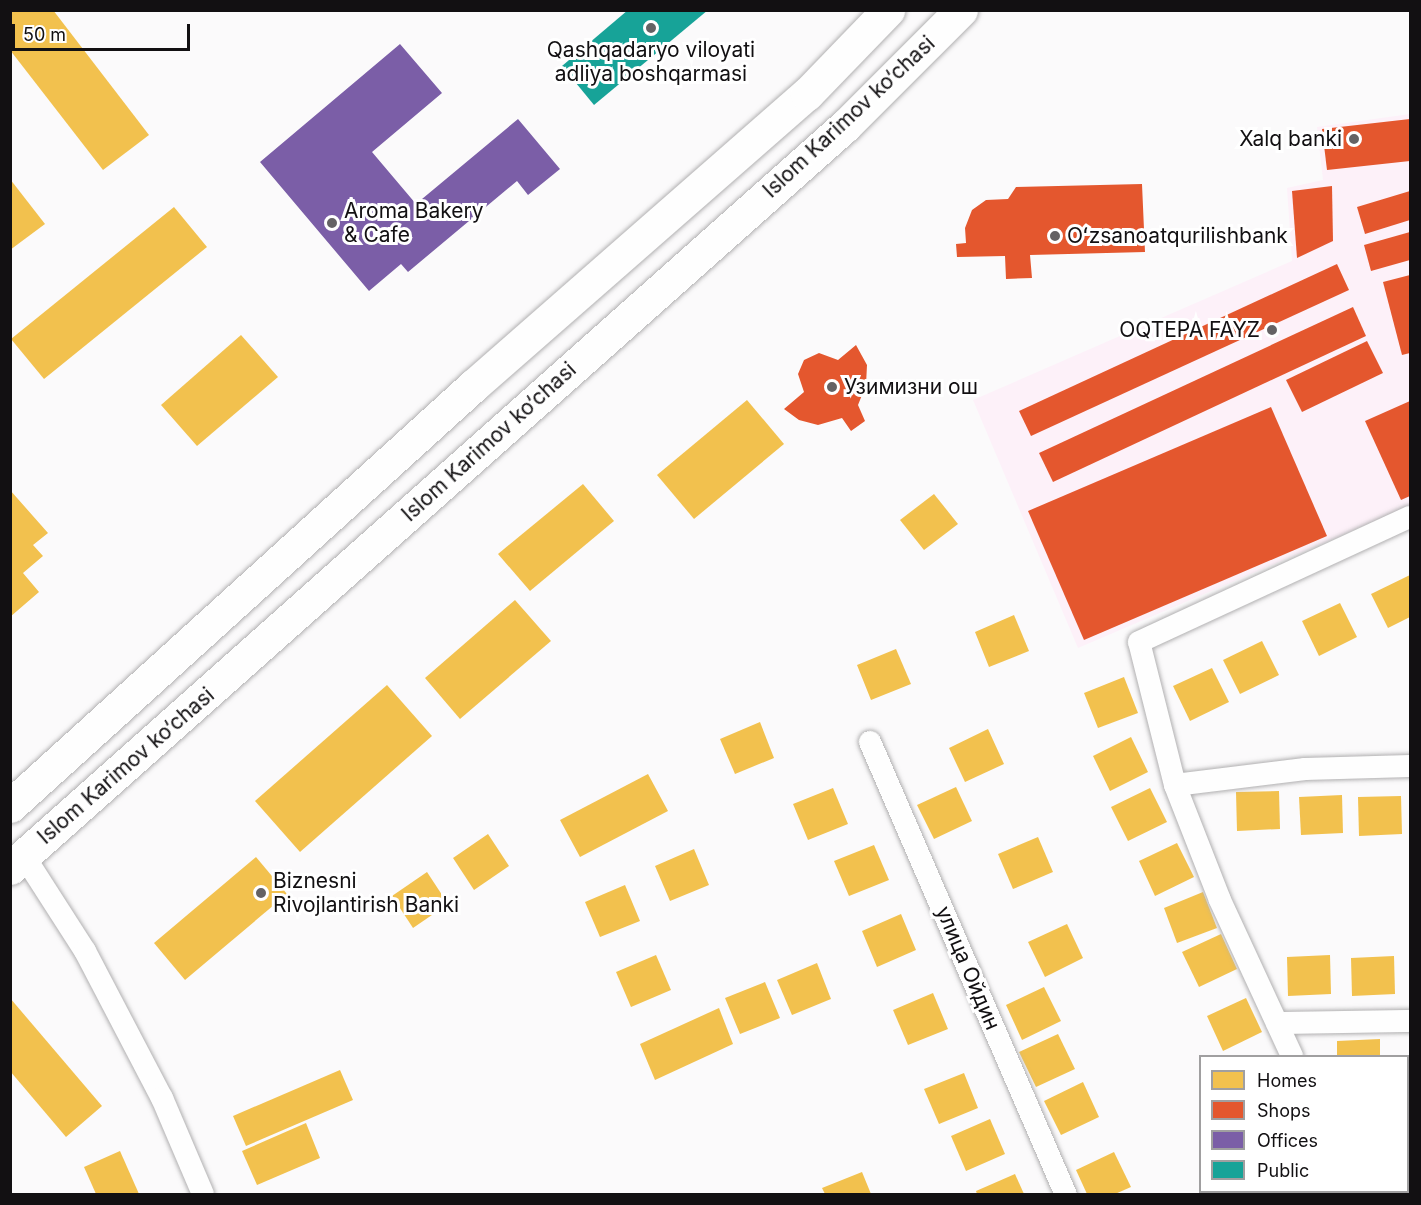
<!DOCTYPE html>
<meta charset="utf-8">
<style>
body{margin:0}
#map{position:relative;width:1421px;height:1205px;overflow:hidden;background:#fbfafb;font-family:Inter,sans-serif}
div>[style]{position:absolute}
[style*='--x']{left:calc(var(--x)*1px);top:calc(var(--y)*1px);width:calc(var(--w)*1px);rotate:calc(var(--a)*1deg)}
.commercial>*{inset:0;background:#fdf1f9}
.homes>*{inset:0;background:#f2c14e}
.shops>*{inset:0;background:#e4572e}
.offices>*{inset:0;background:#7b5ea7}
.public>*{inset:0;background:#17a398}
.roads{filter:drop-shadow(0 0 2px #b1b0b1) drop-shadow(0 0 2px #b1b0b1)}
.minor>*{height:22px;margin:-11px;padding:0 11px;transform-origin:11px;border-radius:11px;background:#fefefe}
.secondary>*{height:33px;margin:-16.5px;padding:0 16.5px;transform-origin:16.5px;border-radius:16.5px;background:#fefefe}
.dots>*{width:16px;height:16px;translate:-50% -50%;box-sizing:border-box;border:3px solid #fff;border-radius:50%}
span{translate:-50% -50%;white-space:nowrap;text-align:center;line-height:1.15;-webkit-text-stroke:6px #fff;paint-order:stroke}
.poi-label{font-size:21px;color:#121012}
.right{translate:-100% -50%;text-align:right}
.left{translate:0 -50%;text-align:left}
.street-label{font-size:21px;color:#121012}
.frame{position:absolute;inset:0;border:12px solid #121012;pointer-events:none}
.legend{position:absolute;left:1199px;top:1055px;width:210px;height:138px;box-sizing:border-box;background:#fff;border:2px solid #a09fa0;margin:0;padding:8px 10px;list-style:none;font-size:18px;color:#121012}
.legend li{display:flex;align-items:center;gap:12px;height:30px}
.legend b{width:30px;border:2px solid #a09fa0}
.scale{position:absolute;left:12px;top:24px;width:178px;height:27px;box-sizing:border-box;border:3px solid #121012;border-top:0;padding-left:8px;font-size:18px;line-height:21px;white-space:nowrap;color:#121012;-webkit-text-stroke:4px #fff;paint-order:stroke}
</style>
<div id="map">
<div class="commercial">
<i style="clip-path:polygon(1410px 114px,1410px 506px,1078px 648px,973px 400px,1292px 261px,1287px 188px,1323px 180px,1317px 127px)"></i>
</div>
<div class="homes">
<i style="clip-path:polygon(10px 10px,53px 10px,149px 135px,103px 170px,10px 50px)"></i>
<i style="clip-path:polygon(10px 179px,45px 224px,10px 250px)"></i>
<i style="clip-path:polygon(174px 207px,207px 247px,44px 379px,11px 339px)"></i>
<i style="clip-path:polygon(241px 335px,278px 377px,197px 446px,161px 405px)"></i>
<i style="clip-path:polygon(747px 400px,784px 444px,694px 519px,657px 475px)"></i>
<i style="clip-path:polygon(583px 484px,614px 521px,530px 591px,498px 554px)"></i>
<i style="clip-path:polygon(10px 490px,48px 533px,33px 545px,43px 556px,23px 573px,39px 592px,10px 617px)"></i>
<i style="clip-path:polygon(934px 494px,958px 524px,924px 550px,900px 520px)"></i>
<i style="clip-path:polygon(1410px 575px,1410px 617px,1388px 628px,1371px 594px)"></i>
<i style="clip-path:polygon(515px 600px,551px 641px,460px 719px,425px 678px)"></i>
<i style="clip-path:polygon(1340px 603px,1357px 637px,1319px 656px,1302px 621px)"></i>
<i style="clip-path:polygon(1014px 615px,1029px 651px,989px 667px,975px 632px)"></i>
<i style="clip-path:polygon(1262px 641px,1279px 675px,1240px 694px,1223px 660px)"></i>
<i style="clip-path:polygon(896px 649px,911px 684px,871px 700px,857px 665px)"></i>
<i style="clip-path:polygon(1212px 668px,1229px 702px,1190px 721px,1173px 686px)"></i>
<i style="clip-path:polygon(1124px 677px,1138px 713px,1098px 728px,1084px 693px)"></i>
<i style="clip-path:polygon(387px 685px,432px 736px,300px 852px,255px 801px)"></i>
<i style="clip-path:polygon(760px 722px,774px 758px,735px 774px,720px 739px)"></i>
<i style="clip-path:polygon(988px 729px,1004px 764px,965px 782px,949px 748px)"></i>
<i style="clip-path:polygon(1131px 737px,1148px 772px,1110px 791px,1093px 756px)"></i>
<i style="clip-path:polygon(648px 774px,668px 811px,580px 857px,560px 820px)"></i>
<i style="clip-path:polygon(956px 787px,972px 821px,934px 839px,917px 805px)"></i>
<i style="clip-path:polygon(833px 788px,848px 824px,808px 840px,793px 804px)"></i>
<i style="clip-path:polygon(1150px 788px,1167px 822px,1128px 841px,1111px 807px)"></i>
<i style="clip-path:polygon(1279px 791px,1280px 829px,1237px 831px,1236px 792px)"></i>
<i style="clip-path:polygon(1342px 795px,1343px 833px,1301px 835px,1299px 797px)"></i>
<i style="clip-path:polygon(1401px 796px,1402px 834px,1359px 836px,1358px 797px)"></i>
<i style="clip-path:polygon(488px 834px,509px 866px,474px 890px,453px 858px)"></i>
<i style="clip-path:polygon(1038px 837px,1053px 872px,1013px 889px,998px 854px)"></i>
<i style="clip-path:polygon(1177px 843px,1194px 877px,1155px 896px,1139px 861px)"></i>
<i style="clip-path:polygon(874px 845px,889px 880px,849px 896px,834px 861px)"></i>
<i style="clip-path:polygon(694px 849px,709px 885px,670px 901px,655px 866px)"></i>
<i style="clip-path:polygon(256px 857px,287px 894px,185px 980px,154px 943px)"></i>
<i style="clip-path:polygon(427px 872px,448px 904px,413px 928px,392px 896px)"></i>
<i style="clip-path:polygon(625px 885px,640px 921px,600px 937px,585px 902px)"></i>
<i style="clip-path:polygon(1203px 892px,1217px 928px,1177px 943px,1164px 908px)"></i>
<i style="clip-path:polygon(901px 914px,916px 950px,877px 967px,862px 931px)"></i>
<i style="clip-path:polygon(1067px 924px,1083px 958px,1045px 977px,1028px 942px)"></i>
<i style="clip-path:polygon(1221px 934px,1237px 969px,1199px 987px,1182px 952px)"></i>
<i style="clip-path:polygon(656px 955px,671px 990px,631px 1007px,616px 972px)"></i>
<i style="clip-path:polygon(1330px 955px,1331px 994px,1288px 996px,1287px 957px)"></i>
<i style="clip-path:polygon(1394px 956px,1395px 994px,1352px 996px,1351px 958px)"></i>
<i style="clip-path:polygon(817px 963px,831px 999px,792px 1015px,777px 980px)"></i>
<i style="clip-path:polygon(765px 982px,780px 1018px,740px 1034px,725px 998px)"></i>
<i style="clip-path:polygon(1044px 987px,1061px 1021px,1022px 1040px,1006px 1005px)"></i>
<i style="clip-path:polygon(933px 993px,948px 1029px,908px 1045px,893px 1010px)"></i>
<i style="clip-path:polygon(10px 998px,102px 1106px,66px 1137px,10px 1071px)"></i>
<i style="clip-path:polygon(1246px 998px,1262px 1032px,1223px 1051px,1207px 1016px)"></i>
<i style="clip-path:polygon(719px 1008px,733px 1044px,655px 1080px,640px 1044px)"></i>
<i style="clip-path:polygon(1058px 1034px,1075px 1069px,1036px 1087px,1019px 1052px)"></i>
<i style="clip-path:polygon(1380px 1039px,1380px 1056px,1337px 1056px,1337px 1041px)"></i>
<i style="clip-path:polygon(340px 1070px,353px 1100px,246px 1146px,233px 1116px)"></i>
<i style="clip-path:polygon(964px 1073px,978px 1108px,939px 1124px,924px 1089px)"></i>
<i style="clip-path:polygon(1083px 1082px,1099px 1117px,1061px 1135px,1044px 1101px)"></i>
<i style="clip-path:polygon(990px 1119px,1005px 1154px,966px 1171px,951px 1136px)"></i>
<i style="clip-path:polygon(306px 1123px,320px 1158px,257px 1185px,242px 1151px)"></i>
<i style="clip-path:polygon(120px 1151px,139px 1194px,96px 1194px,84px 1167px)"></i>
<i style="clip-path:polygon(1114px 1152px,1131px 1187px,1115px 1194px,1087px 1194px,1076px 1170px)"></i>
<i style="clip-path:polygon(862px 1172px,871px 1194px,825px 1194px,822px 1188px)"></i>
<i style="clip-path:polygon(1015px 1174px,1024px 1194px,977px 1194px,976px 1191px)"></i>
<i style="clip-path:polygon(1277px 1192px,1325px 1192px,1326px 1194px,1279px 1194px)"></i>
</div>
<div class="shops">
<i style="clip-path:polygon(1410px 119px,1410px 161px,1327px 170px,1322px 129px)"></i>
<i style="clip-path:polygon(1142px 184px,1145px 252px,1030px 255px,1032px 278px,1006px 279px,1005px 256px,957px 257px,956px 244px,966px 243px,965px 228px,972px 210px,986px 200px,1008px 199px,1016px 187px)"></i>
<i style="clip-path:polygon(1332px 186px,1333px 241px,1297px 258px,1292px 191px)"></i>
<i style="clip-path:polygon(1410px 191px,1410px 220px,1365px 234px,1357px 207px)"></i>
<i style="clip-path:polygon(1410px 232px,1410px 260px,1371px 271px,1364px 245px)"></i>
<i style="clip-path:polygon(1337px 264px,1349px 290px,1031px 436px,1019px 411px)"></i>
<i style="clip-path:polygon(1410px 275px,1410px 353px,1402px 355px,1383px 282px)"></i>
<i style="clip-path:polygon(1353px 307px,1366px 336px,1053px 482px,1039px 453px)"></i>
<i style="clip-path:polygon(1367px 341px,1383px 373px,1302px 412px,1286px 380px)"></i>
<i style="clip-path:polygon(856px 345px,867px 365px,866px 385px,858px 405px,865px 421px,851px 431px,842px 418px,818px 425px,799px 420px,784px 409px,804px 392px,798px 374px,804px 360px,819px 353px,838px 360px)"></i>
<i style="clip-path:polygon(1410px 401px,1410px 496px,1401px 500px,1365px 421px)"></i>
<i style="clip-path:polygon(1271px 407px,1327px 536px,1084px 640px,1028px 511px)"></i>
</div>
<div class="offices">
<i style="clip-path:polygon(400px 44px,442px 93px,372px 152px,416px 204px,518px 119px,560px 169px,528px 195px,517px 181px,408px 272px,401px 264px,369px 291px,260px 162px)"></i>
</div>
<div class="public">
<i style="clip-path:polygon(628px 10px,708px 10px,594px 105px,562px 66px)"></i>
</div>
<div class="roads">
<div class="minor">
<i style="--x:870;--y:742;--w:493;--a:66.6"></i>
<i style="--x:1175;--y:785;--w:131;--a:-7"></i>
<i style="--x:1305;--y:769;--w:105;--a:-1.6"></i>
<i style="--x:24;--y:856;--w:113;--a:57.3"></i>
<i style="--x:85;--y:951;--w:166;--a:62.4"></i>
<i style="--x:162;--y:1098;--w:104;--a:66.9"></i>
<i style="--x:1277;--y:1023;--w:133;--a:-0.9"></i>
<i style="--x:1292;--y:1056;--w:172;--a:-114.8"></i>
<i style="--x:1220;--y:900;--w:123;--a:-111.4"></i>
<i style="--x:1175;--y:785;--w:147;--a:-104.1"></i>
<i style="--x:1139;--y:642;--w:298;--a:-24.8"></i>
<i style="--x:1350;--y:1192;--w:3;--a:45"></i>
</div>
<div class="secondary">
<i style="--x:10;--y:806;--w:625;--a:-42.21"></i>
<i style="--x:473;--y:386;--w:444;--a:-41.2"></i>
<i style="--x:807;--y:94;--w:117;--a:-46"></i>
<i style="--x:10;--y:868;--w:1117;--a:-41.63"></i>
<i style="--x:845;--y:126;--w:164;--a:-45"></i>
</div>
</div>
<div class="dots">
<i style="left:651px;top:28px;background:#646264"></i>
<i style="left:1354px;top:139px;background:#646264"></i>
<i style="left:332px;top:223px;background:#646264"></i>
<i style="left:1055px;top:236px;background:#646264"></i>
<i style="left:1272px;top:330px;background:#646264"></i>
<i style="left:832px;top:387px;background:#646264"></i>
<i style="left:261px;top:893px;background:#646264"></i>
</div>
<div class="poi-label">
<span style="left:651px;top:62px">Qashqadaryo viloyati<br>adliya boshqarmasi</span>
<span class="right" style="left:1342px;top:139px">Xalq banki</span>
<span class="left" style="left:344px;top:223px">Aroma Bakery<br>&amp; Cafe</span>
<span class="left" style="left:1067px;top:236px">Oʻzsanoatqurilishbank</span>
<span class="right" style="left:1260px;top:330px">OQTEPA FAYZ</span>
<span class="left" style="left:844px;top:387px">Узимизни ош</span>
<span class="left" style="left:273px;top:893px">Biznesni<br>Rivojlantirish Banki</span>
</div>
<div class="street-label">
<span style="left:849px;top:117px;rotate:-43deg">Islom Karimov ko‘chasi</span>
<span style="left:489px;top:442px;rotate:-42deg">Islom Karimov ko‘chasi</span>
<span style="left:126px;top:766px;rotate:-41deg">Islom Karimov ko‘chasi</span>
<span style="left:968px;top:968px;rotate:67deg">улица Ойдин</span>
</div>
<div class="frame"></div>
<ul class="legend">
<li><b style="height:16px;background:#f2c14e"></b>Homes</li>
<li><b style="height:16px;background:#e4572e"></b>Shops</li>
<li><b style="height:16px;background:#7b5ea7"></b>Offices</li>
<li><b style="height:16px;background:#17a398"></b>Public</li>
</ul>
<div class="scale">50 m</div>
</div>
